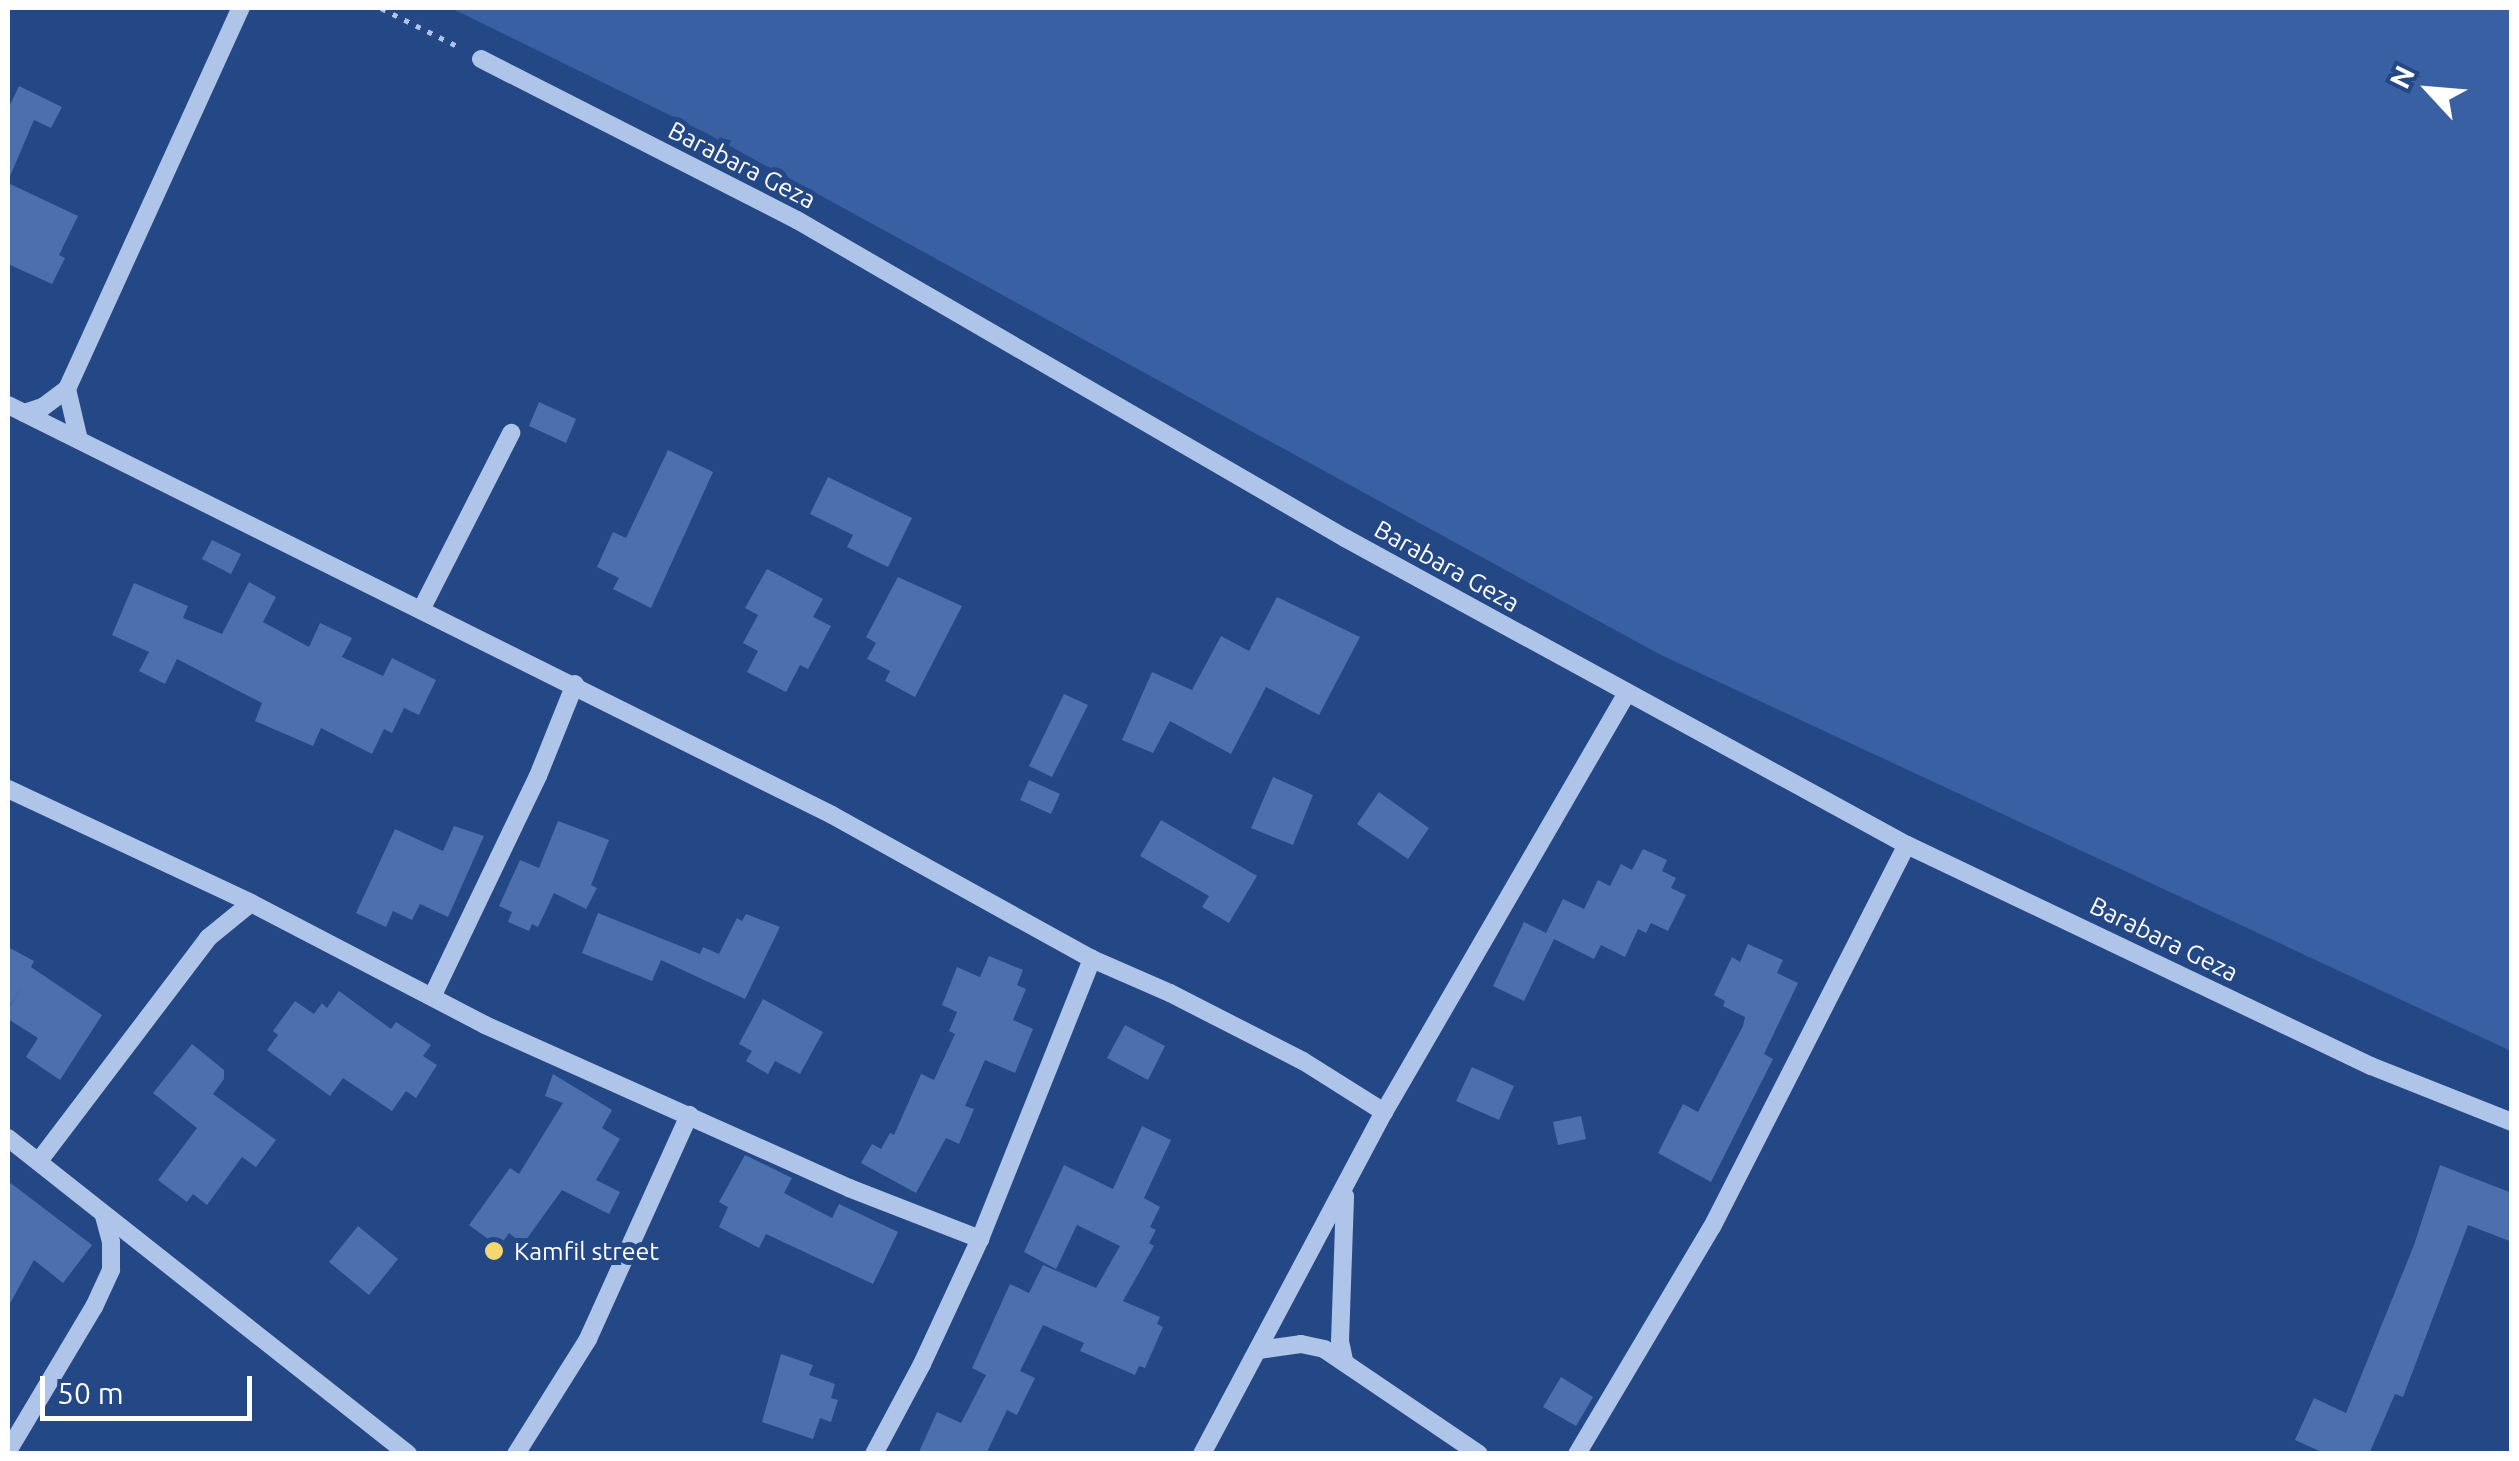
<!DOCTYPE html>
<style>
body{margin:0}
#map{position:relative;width:2519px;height:1461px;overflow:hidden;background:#244785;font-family:Ubuntu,sans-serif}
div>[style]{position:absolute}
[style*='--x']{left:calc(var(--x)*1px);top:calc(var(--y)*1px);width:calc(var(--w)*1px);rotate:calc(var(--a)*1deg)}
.green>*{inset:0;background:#3860a2}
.building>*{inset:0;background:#4c70ad}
.path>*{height:5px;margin-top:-2.5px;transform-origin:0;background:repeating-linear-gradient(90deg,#aec4e8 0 5px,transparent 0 13px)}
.minor>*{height:18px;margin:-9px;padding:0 9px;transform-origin:9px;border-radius:9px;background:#aec4e8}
.dots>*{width:28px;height:28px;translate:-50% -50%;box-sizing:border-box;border:5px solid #244785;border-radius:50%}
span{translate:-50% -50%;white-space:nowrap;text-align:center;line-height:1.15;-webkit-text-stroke:10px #244785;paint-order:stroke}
.street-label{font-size:25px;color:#fff}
.poi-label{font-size:25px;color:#fff}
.left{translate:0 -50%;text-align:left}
.frame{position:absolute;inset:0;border:10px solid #fff;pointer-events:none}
.north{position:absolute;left:2379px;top:40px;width:100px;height:100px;-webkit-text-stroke:8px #244785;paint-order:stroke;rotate:296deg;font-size:28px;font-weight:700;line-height:40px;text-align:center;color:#fff}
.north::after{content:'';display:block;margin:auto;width:35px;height:45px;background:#fff;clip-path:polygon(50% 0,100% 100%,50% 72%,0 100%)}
.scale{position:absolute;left:40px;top:1376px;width:212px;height:45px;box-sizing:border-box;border:5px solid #fff;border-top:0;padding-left:12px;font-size:30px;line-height:35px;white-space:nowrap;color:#fff;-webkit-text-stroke:8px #244785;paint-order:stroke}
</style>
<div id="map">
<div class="green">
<i style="clip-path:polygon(451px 8px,2511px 8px,2511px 1051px,1659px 654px,706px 133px)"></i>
</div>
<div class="building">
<i style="clip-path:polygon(19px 86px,62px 107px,51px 128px,34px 120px,8px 181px,8px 109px)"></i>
<i style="clip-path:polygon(8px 183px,78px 216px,59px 255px,65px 258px,52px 284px,8px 264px)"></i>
<i style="clip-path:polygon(539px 402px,576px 419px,566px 443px,529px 426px)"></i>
<i style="clip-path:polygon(668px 450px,713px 472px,651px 608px,613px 589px,619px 578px,597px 567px,613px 532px,626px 538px)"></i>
<i style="clip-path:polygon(828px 477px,912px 518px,888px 567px,847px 547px,853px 535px,810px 514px)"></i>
<i style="clip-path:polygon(212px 540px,241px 554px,231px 574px,202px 559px)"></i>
<i style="clip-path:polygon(767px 569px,823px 599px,813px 617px,831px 626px,808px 669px,800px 665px,786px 692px,747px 672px,758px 651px,743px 643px,758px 615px,745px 608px)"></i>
<i style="clip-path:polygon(898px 577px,962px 606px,915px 697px,885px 681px,890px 671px,867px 659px,876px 643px,866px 637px)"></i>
<i style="clip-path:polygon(249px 582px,276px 597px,263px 622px,309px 647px,320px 623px,352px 638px,342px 657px,383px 676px,392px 658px,436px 680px,419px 715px,404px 708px,392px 733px,384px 729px,372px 754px,321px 728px,313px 746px,255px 721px,262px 703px,177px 659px,165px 684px,139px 671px,149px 652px,112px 635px,134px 583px,188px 606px,183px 618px,222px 634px)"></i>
<i style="clip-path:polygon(1277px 597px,1360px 637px,1319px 715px,1266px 687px,1231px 754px,1170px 721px,1153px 753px,1122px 740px,1152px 672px,1192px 690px,1221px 636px,1249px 651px)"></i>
<i style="clip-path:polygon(1064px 694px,1088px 705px,1052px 777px,1029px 766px)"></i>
<i style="clip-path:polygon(1273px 777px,1313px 795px,1293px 845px,1251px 828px)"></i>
<i style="clip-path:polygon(1029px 780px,1060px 794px,1051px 814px,1020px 800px)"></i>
<i style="clip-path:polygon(1379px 792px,1429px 828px,1408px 859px,1357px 824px)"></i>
<i style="clip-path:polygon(1161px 820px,1257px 876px,1229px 923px,1202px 907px,1209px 896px,1140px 856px)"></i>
<i style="clip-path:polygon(558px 821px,609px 840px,591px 885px,597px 888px,586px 909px,554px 893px,538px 927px,532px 924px,529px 931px,508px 922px,512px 912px,499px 906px,520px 860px,539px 868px)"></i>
<i style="clip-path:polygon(454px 826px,484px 836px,448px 917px,420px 904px,412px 920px,393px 911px,386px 927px,356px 913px,395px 829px,443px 851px)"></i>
<i style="clip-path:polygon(1643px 849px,1667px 860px,1662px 871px,1676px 878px,1671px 888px,1686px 895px,1668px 931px,1651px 923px,1646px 933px,1638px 929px,1625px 957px,1601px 945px,1594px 959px,1554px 939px,1524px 1001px,1493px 986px,1524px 922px,1546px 933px,1563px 899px,1584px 909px,1598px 880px,1610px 886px,1621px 864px,1632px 870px)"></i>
<i style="clip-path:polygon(598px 913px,700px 954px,703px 947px,719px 954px,737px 918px,742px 921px,746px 914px,780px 927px,745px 999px,661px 960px,652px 981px,582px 953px)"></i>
<i style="clip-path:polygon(1748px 944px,1783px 960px,1777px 973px,1798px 983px,1764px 1054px,1773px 1059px,1711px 1182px,1658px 1153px,1683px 1104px,1698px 1112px,1743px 1026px,1745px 1017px,1723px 1006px,1725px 1001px,1714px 995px,1732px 957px,1740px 962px)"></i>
<i style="clip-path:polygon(8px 947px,34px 961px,31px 967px,102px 1015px,60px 1080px,26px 1057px,38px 1038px,8px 1019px,8px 1010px,22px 986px,8px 1009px)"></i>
<i style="clip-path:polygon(989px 956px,1023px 970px,1017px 985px,1026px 989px,1013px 1020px,1033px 1029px,1015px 1073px,985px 1060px,965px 1106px,974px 1109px,959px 1144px,946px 1138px,916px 1193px,861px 1163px,872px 1144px,881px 1149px,890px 1133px,894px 1135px,921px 1074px,934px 1080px,955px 1034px,949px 1031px,957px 1012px,942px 1005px,957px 967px,980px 977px)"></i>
<i style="clip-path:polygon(339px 991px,391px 1029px,396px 1022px,431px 1045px,423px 1056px,437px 1065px,416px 1098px,406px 1091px,392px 1111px,343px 1078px,330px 1096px,267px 1050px,278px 1035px,273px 1031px,295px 1001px,314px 1014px,322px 1003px,327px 1008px)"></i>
<i style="clip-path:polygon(763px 999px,823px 1032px,800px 1074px,775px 1061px,768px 1074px,746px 1061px,752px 1051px,739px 1044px)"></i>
<i style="clip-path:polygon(1125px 1025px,1165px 1046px,1148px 1080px,1107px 1058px)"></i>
<i style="clip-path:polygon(192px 1044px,224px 1070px,224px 1079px,213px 1094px,276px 1140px,256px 1167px,242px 1157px,207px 1205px,193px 1194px,187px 1202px,158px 1180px,197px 1128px,153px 1093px)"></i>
<i style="clip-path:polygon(1472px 1067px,1514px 1086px,1499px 1120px,1456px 1101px)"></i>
<i style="clip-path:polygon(553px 1074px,612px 1110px,602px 1128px,620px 1139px,596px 1180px,620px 1192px,609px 1214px,562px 1190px,523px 1244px,509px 1233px,499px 1247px,469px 1225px,510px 1168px,519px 1174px,563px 1103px,545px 1096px)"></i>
<i style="clip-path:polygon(1581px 1116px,1586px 1139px,1558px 1145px,1553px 1122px)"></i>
<i style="clip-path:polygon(1142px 1126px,1171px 1140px,1144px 1198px,1160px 1207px,1150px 1227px,1156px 1230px,1149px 1243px,1154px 1246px,1123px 1301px,1160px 1317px,1157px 1324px,1163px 1327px,1145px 1368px,1139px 1366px,1135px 1375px,1080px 1351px,1084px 1343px,1043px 1325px,1020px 1371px,1035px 1378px,1017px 1415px,1007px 1410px,986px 1454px,918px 1454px,937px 1412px,961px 1423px,986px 1375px,972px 1368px,1010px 1284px,1029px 1293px,1043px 1265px,1096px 1288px,1120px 1246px,1077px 1225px,1056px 1269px,1024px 1252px,1064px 1165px,1113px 1189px)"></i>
<i style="clip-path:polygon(745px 1155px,792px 1178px,784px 1193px,832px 1218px,839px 1204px,898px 1232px,873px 1284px,766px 1234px,759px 1248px,719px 1227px,728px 1207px,719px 1202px)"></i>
<i style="clip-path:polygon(2440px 1165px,2512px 1193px,2512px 1242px,2468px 1225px,2403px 1397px,2395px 1394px,2369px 1454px,2326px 1454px,2295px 1440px,2314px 1398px,2346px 1413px,2414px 1245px)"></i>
<i style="clip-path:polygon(8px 1181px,92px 1245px,63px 1283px,34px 1260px,8px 1307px)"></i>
<i style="clip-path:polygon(358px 1226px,398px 1259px,369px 1295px,329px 1262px)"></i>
<i style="clip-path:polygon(781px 1354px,813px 1365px,809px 1375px,835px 1384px,831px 1398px,838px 1400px,831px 1422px,820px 1418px,813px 1439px,762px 1422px)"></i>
<i style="clip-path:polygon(1561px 1377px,1593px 1397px,1576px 1426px,1543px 1407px)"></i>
</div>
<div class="path">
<i style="--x:381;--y:8;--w:89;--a:26.6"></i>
</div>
<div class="minor">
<i style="--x:481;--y:59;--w:355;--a:27"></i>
<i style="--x:797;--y:220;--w:634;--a:30.13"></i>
<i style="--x:1345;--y:538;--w:640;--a:28.65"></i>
<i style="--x:1907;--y:845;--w:514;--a:25.47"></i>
<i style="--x:2371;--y:1066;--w:152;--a:21.7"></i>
<i style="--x:67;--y:389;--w:52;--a:76.8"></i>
<i style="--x:8;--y:405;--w:920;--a:26.45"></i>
<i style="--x:832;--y:815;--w:297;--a:29"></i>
<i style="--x:1092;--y:959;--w:85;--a:23.6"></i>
<i style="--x:1170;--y:993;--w:149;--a:27.1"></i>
<i style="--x:1303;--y:1061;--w:96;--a:32.2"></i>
<i style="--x:24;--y:413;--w:20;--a:-18"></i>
<i style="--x:43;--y:407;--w:30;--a:-37"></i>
<i style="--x:67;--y:389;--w:419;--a:-65.5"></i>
<i style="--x:421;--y:610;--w:199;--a:-63"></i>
<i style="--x:8;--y:789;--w:268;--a:25.1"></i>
<i style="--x:251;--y:903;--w:264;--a:27.5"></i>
<i style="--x:485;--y:1025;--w:399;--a:24.1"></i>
<i style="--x:849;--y:1188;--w:141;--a:21.3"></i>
<i style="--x:432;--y:997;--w:245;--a:-64.4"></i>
<i style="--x:538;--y:776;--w:99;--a:-68.1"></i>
<i style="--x:8;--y:1138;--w:510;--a:38.31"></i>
<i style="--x:39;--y:1161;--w:280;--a:-52.8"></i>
<i style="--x:208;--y:938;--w:55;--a:-39.1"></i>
<i style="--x:1258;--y:1350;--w:43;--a:-7.9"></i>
<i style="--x:1301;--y:1344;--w:24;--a:12"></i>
<i style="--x:1324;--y:1349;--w:187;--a:34.1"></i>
<i style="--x:1344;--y:1360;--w:19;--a:-102"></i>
<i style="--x:1340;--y:1341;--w:145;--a:-88"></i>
<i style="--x:8;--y:1451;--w:168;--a:-59.2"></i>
<i style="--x:94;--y:1307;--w:41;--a:-65.3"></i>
<i style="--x:111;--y:1270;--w:28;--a:-90"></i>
<i style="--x:111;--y:1242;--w:27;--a:-105"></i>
<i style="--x:516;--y:1454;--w:136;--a:-57.9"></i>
<i style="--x:588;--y:1339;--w:246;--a:-65.7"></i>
<i style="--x:874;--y:1454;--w:102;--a:-61.9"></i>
<i style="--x:922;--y:1364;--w:138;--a:-65.1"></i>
<i style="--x:980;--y:1239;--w:302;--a:-68.2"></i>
<i style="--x:1202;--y:1454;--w:387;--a:-62"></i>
<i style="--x:1384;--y:1112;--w:483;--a:-59.9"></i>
<i style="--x:1577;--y:1454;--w:264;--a:-59.3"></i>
<i style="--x:1712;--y:1227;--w:429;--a:-63"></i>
</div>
<div class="dots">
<i style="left:494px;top:1251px;background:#f3d771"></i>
</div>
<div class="street-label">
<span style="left:742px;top:165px;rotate:27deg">Barabara Geza</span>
<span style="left:1447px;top:566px;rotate:29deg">Barabara Geza</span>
<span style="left:2164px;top:939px;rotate:26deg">Barabara Geza</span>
</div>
<div class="poi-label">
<span class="left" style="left:514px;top:1251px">Kamfil street</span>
</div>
<div class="frame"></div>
<div class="north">N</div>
<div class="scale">50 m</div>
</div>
